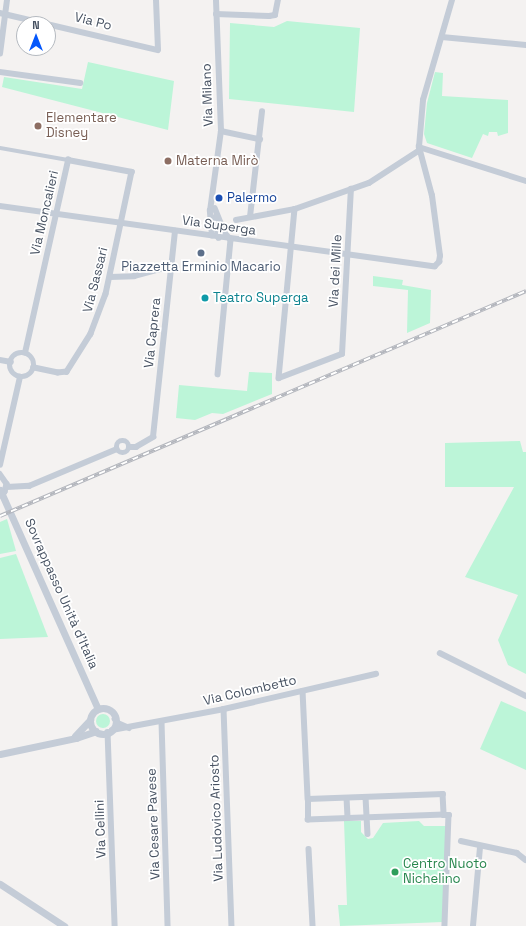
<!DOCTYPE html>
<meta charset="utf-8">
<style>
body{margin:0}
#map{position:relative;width:526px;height:926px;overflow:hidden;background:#f4f2f1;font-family:"Space Grotesk",sans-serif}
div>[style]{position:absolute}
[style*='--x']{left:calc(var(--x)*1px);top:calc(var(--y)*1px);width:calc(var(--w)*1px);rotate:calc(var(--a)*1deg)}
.green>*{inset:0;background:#bcf5d8}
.round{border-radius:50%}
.pedestrian>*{height:4px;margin:-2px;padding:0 2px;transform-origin:2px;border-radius:2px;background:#c4ccd7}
.minor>*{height:5.5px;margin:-2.75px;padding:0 2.75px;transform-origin:2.75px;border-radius:2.75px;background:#c4ccd7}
.minor>.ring{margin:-2.75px;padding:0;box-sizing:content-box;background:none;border:5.5px solid #c4ccd7;border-radius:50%}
.tertiary>*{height:7px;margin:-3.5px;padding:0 3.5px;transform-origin:3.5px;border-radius:3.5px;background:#c4ccd7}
.tertiary>.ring{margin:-3.5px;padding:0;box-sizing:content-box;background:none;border:7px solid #c4ccd7;border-radius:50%}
.rail>*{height:3.5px;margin-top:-1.75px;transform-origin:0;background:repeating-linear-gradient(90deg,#fff 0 6px,#b3b6bd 0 12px);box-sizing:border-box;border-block:1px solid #b3b6bd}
.dots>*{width:11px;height:11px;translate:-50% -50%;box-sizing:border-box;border:2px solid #fff;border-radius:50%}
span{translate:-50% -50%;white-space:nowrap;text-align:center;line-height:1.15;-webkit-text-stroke:3.5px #fff;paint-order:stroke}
.street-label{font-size:13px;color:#475262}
.education-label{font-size:13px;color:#785e54}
.left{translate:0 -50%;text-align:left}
.transit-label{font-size:13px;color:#164399}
.service-label{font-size:13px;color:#4e5e75}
.culture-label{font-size:13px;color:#0d838f}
.leisure-label{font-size:13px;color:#27864d}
.north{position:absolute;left:16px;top:16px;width:40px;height:40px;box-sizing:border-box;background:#fff;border:1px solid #b5bac0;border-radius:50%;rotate:0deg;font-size:11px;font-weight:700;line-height:16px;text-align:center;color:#475262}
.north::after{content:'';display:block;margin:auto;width:14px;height:18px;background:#0457fb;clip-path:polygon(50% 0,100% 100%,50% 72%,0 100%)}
</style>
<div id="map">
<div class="green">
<i style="clip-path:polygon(287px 21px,360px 28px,354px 112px,229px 99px,230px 23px,274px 27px)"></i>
<i style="clip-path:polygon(88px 62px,174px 81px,168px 130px,2px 87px,4px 77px,82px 89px)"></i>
<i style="clip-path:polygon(435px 72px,443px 73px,442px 96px,508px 100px,508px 133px,498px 136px,497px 132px,489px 132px,488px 136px,483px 134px,472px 158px,427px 143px,424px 134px,427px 103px)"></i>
<i style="clip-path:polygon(373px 276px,403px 280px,402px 285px,431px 290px,430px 323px,407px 333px,408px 290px,373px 286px)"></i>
<i style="clip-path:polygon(249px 372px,272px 373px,272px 394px,223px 414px,212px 413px,195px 420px,176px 418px,179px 385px,247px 391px)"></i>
<i style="clip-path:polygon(520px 441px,523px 452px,526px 452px,526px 674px,508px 665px,498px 640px,518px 595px,465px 577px,514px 487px,445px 487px,445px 443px)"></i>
<i style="clip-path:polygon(7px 519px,16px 551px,0 554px,0 522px)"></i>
<i style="clip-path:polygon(16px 554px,48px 637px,0 639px,0 558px)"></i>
<i style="clip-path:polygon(501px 701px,526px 712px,526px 770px,480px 749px)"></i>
<i class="round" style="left:96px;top:714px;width:14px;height:14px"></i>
<i style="clip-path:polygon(344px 821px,361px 821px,361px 832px,368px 839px,373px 838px,383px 823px,419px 821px,424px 826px,447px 826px,443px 922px,340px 926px,338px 905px,347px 905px)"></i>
</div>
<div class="pedestrian">
<i style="--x:0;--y:148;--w:69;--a:10"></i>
</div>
<div class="minor">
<i style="--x:0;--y:13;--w:162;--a:13.2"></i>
<i style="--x:158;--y:50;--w:50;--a:-92.3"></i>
<i style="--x:216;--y:14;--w:53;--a:2.2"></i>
<i style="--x:269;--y:16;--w:6;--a:-9"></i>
<i style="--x:275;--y:15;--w:15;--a:-79"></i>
<i style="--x:442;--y:37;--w:84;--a:5.4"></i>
<i style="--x:0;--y:54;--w:54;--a:-82.6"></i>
<i style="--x:0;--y:72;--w:81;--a:7.8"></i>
<i style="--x:221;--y:131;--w:40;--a:12"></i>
<i style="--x:419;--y:147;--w:112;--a:17.6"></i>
<i style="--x:0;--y:206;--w:439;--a:7.9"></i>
<i style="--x:435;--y:266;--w:6;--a:-45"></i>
<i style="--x:439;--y:262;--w:6;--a:-81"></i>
<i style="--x:440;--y:256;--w:61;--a:-97.6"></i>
<i style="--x:432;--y:196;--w:51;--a:-104.9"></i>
<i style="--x:419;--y:147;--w:47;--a:-85.1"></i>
<i style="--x:423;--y:100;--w:104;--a:-73.8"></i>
<i style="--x:215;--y:208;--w:27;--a:68"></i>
<i style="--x:225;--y:233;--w:9;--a:49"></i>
<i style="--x:231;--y:240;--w:135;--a:95.5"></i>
<i style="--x:295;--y:209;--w:170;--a:95.4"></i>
<i style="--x:279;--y:378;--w:67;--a:-20.9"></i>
<i style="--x:342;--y:354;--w:165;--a:-86.9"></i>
<i style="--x:216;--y:217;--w:21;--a:82"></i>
<i style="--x:250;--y:217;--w:106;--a:-83.5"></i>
<i style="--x:236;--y:220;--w:60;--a:-10.6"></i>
<i style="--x:295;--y:209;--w:78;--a:-19.4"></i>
<i style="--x:369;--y:183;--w:61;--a:-32.9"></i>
<i style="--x:212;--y:236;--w:25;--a:-95"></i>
<i style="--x:210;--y:211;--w:81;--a:-82.2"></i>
<i style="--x:221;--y:131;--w:131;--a:-92.2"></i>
<i style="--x:110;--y:277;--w:24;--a:-2"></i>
<i style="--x:134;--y:276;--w:38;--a:-15"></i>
<i style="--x:25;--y:353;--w:198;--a:-77.4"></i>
<i style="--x:68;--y:160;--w:65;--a:10.6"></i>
<i style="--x:132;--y:172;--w:125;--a:102"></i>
<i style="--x:106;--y:294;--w:43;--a:110.6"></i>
<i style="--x:91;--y:334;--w:45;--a:122.3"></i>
<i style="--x:67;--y:372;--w:9;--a:174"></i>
<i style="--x:58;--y:373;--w:25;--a:-168"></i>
<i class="ring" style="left:10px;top:353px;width:18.5px;height:18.5px"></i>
<i style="--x:0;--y:360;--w:11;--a:10"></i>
<i class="ring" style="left:117px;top:441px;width:6.5px;height:6.5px"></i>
<i style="--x:129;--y:447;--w:7;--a:0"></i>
<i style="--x:136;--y:447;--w:20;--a:-30"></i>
<i style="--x:153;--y:437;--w:207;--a:-83.9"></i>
<i style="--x:0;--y:465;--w:90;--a:-77.2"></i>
<i style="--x:0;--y:474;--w:12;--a:55"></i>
<i style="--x:7;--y:484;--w:8;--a:104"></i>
<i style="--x:5;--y:492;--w:6;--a:141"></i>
<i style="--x:7;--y:487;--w:22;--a:-3"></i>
<i style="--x:29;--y:486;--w:95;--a:-22.8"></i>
<i style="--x:440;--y:653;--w:96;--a:26.6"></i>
<i style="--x:303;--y:691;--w:108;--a:87.3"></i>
<i style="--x:224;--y:709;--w:217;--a:87.9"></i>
<i style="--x:115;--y:719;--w:5;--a:53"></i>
<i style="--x:118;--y:723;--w:12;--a:24"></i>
<i style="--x:162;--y:722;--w:204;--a:88.3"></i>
<i style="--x:112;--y:730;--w:114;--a:-10.6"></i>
<i style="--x:224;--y:709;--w:156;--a:-13"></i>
<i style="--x:108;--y:732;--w:194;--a:87.9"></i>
<i style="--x:443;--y:794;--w:21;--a:87"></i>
<i style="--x:444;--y:815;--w:136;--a:177.9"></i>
<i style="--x:308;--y:820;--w:21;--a:-90"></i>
<i style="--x:308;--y:799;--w:135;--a:-2.1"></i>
<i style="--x:366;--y:797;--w:37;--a:87"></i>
<i style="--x:347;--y:798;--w:20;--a:87"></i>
<i style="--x:444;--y:815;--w:5;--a:0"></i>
<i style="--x:449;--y:815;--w:111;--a:92.1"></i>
<i style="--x:461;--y:841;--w:57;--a:12.1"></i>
<i style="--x:517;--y:853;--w:11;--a:38"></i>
<i style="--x:309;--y:849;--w:77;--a:87"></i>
<i style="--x:473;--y:926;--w:78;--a:-84.9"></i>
</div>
<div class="tertiary">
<i style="--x:0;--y:490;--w:240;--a:65.9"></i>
<i class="ring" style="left:90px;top:708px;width:19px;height:19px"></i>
<i style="--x:75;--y:736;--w:22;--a:-47"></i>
<i style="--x:0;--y:754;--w:78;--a:-11.9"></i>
<i style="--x:76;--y:738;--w:21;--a:-19"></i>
<i style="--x:0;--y:884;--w:77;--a:33.3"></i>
</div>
<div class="rail">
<i style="--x:0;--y:516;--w:572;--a:-23.16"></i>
</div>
<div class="dots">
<i style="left:38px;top:126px;background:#8d6e63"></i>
<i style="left:168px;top:161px;background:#8d6e63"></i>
<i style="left:219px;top:198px;background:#1a4fb4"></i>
<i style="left:201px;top:253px;background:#5c6f8a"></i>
<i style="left:205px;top:298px;background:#0f9aa8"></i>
<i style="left:395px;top:872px;background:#2e9e5b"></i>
</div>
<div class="street-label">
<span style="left:93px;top:22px;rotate:14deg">Via Po</span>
<span style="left:208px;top:95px;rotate:-92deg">Via Milano</span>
<span style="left:45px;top:213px;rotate:-77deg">Via Moncalieri</span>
<span style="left:219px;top:226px;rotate:8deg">Via Superga</span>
<span style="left:336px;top:271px;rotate:-87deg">Via dei Mille</span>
<span style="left:96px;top:280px;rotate:-76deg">Via Sassari</span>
<span style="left:153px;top:333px;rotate:-84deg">Via Caprera</span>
<span style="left:61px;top:594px;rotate:66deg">Sovrappasso Unità d'Italia</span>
<span style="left:250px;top:691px;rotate:-13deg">Via Colombetto</span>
<span style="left:217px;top:818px;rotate:-92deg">Via Ludovico Ariosto</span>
<span style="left:154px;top:824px;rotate:-92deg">Via Cesare Pavese</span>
<span style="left:101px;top:829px;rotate:-92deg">Via Cellini</span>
</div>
<div class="education-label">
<span class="left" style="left:46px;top:126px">Elementare<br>Disney</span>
<span class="left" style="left:176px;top:161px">Materna Mirò</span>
</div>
<div class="transit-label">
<span class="left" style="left:227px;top:198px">Palermo</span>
</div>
<div class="service-label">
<span style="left:201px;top:267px">Piazzetta Erminio Macario</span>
</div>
<div class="culture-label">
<span class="left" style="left:213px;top:298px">Teatro Superga</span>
</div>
<div class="leisure-label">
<span class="left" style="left:403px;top:872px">Centro Nuoto<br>Nichelino</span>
</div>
<div class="north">N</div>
</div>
